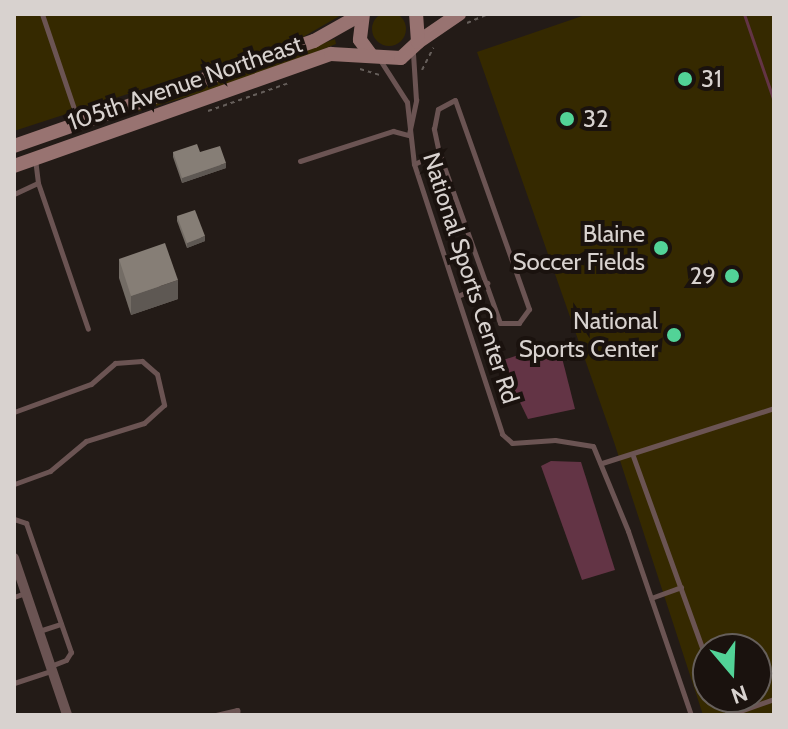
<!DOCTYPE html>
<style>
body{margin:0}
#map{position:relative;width:788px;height:729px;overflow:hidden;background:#231b17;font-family:Cabin,sans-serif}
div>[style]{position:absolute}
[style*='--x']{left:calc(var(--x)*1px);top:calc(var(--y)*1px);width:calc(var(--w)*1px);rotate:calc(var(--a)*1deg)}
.green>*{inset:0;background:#352900}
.round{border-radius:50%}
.water>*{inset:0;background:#633445}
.stream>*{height:3px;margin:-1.5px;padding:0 1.5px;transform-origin:1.5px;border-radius:1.5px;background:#633445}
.path>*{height:2px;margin-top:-1px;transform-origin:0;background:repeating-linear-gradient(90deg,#655e5a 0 4px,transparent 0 8px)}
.lane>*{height:5px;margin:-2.5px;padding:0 2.5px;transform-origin:2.5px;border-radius:2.5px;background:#6b5453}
.street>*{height:10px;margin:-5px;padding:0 5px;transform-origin:5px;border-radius:5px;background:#6b5453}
.secondary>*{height:14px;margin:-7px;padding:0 7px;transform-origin:7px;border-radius:7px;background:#987371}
.wall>*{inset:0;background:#736c65}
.shaded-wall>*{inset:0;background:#5e5853}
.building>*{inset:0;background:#867e76}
.dots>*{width:22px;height:22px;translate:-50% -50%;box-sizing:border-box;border:4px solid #1a120e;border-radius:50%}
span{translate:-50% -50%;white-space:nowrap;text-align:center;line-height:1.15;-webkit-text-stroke:8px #1a120e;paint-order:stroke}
.poi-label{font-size:24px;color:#d8d2cf}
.left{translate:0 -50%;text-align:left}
.right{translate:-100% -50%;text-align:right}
.street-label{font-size:24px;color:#d8d2cf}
.frame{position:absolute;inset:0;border:16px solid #d8d2cf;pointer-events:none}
.north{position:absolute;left:692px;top:633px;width:80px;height:80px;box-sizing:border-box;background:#1a120e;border:2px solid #665f5b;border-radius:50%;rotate:161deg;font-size:22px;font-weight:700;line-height:32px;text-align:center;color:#d8d2cf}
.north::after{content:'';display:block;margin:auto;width:28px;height:36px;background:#52d397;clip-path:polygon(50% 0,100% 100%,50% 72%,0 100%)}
</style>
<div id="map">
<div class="green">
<i class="round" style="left:372px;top:12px;width:34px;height:34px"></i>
<i style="clip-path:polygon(14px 14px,343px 14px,303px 37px,14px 131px)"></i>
<i style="clip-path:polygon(evenodd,588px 14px,774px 14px,774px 715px,703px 715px,614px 442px,477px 52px,588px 14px,708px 649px,756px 649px,756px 697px,708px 697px,708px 649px)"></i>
<i style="clip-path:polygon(335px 39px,336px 44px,253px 77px,119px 117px)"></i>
</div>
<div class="water">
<i style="clip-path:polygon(558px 342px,575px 409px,528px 419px,500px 361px)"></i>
<i style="clip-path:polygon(551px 461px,581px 462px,615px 570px,582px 580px,541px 466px)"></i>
</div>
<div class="stream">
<i style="--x:744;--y:14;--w:92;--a:71"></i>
</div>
<div class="path">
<i style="--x:467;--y:23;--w:23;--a:-23"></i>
<i style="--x:360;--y:69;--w:21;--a:17"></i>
<i style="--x:422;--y:70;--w:25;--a:-63"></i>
<i style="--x:208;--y:111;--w:86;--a:-19.1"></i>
</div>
<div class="lane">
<i style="--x:42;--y:14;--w:115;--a:71.3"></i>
<i style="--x:380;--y:60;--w:50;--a:57.3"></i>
<i style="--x:407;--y:102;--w:62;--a:83.6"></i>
<i style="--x:414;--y:164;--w:284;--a:71.9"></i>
<i style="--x:502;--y:434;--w:13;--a:42"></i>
<i style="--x:512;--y:443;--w:43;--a:-4"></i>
<i style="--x:555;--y:440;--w:38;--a:9"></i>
<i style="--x:593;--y:446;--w:92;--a:67.6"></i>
<i style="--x:628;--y:531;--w:194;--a:71.1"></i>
<i style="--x:409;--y:134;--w:35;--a:-78"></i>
<i style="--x:416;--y:100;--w:47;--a:-93.7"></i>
<i style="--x:300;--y:161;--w:98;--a:-17.9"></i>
<i style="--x:393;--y:131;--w:16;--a:15"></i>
<i style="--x:414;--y:164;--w:27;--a:-24"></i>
<i style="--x:439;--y:153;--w:25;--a:-102"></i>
<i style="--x:434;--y:129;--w:20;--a:-79"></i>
<i style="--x:438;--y:109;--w:19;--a:-28"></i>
<i style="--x:455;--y:100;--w:222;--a:70.5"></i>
<i style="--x:529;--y:309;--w:17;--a:126"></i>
<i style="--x:519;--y:323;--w:19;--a:180"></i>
<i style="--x:500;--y:323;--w:181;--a:-109.7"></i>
<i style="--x:38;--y:183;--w:154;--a:71.1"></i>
<i style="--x:14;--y:194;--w:26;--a:-25"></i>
<i style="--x:38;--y:183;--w:23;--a:-97"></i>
<i style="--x:460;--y:295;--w:30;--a:-24"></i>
<i style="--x:14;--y:412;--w:82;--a:-20"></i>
<i style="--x:91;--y:384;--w:32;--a:-41"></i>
<i style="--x:115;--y:363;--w:27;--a:-4"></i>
<i style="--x:142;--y:361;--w:20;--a:41"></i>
<i style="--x:157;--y:374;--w:32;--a:77"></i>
<i style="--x:164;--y:405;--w:27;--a:138"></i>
<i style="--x:144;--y:423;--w:61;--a:162.8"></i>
<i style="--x:86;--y:441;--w:47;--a:140.2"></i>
<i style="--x:50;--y:471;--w:38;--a:160"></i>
<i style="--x:633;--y:456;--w:221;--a:70.2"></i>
<i style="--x:602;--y:463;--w:181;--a:-17.7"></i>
<i style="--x:14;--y:519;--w:13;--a:18"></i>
<i style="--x:26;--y:523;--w:137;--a:70.8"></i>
<i style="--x:71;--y:652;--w:9;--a:122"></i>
<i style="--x:66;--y:660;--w:17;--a:159"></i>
<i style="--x:14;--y:597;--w:12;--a:-20"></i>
<i style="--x:651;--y:598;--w:32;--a:-20"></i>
<i style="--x:39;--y:631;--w:23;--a:-18"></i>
<i style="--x:14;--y:683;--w:39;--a:-18"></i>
<i style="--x:720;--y:697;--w:20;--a:63"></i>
<i style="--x:216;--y:715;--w:22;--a:-13"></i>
<i style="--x:237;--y:710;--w:5;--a:79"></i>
<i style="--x:729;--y:715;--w:48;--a:-19.6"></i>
</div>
<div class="street">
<i style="--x:14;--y:558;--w:166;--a:71.3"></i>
</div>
<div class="secondary">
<i style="--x:363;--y:14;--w:26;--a:97"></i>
<i style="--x:360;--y:40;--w:19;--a:54"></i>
<i style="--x:418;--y:42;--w:50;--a:-34.3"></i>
<i style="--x:14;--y:146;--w:318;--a:-19.3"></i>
<i style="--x:314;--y:41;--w:55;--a:-29.4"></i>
<i style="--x:14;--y:166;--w:336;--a:-19.5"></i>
<i style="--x:331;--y:54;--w:70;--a:3.3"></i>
<i style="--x:401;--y:58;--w:23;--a:-43"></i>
<i style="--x:418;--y:42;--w:28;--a:-94"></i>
</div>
<div class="wall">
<i style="clip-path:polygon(173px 152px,200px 152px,226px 168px,182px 183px,173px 157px)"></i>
<i style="clip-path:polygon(177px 216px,205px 241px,187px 248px,177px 221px)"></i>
<i style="clip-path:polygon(119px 259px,178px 299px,131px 315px,119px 278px)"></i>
</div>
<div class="shaded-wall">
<i style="clip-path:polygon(226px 163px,226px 168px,182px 183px,182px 178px)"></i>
<i style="clip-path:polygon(205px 236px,205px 241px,187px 248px,187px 243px)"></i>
<i style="clip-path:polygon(178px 280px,178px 299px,131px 315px,131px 296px)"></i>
</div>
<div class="building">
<i style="clip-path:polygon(197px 144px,200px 152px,220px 146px,226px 163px,182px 178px,173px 152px)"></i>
<i style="clip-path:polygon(195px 210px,205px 236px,187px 243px,177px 216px)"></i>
<i style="clip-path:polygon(165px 243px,178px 280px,131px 296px,119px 259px)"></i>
</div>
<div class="dots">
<i style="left:685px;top:79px;background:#52d397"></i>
<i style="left:567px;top:119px;background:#52d397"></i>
<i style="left:661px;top:248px;background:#52d397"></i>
<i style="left:732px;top:276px;background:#52d397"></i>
<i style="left:674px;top:335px;background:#52d397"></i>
</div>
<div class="poi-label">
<span class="left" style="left:701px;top:79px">31</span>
<span class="left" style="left:583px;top:119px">32</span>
<span class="right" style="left:645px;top:248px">Blaine<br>Soccer Fields</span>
<span class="right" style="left:716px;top:276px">29</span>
<span class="right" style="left:658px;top:335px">National<br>Sports Center</span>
</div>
<div class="street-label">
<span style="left:185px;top:83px;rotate:-19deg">105th Avenue Northeast</span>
<span style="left:471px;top:278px;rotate:72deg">National Sports Center Rd</span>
</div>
<div class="frame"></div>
<div class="north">N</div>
</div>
